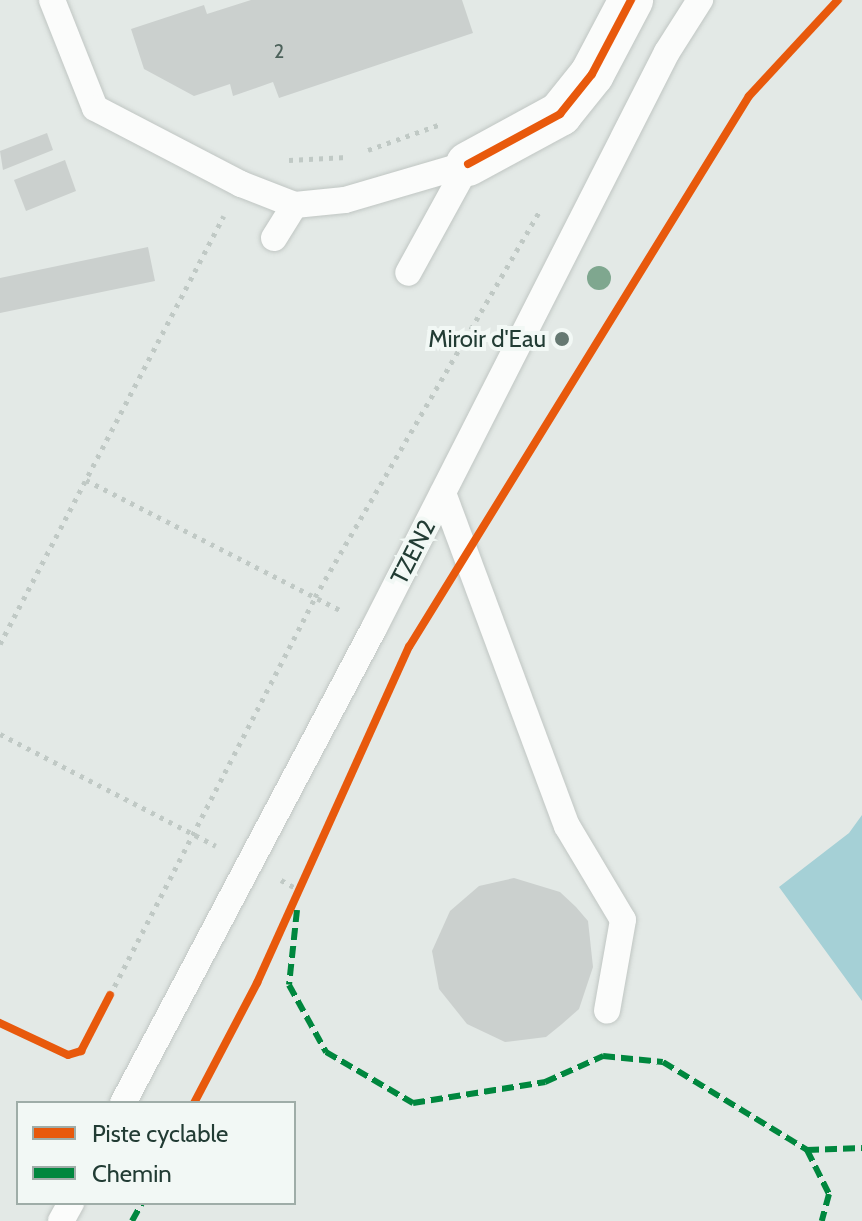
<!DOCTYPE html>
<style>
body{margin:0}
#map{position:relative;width:862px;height:1221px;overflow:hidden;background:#e3e9e6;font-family:Cabin,sans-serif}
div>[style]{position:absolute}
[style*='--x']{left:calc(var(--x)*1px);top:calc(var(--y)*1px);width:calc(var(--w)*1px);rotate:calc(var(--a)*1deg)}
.water>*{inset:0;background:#a5d0d6}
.building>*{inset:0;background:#cbd0ce}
.path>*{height:5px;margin-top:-2.5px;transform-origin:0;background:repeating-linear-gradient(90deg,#c0c9c5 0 4px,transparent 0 10px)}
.roads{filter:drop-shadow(0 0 2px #c0c6c3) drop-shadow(0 0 2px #c0c6c3)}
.service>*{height:26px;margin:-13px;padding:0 13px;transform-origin:13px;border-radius:13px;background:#fbfcfb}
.minor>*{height:44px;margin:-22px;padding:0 22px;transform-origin:22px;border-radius:22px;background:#fbfcfb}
.quiet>*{height:6px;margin-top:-3px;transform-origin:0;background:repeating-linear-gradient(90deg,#00873e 0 12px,transparent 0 18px)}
.cycleway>*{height:8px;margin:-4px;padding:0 4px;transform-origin:4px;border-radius:4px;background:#e8590c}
.trees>*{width:24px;height:24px;margin:-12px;border-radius:50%;background:#7fa78f}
.dots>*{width:22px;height:22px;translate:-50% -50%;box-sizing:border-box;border:4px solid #f2f8f5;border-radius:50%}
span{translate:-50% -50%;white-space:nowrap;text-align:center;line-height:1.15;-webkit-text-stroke:8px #f2f8f5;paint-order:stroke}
.number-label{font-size:20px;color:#4d625b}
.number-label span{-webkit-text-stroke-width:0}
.poi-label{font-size:24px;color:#223c34}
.right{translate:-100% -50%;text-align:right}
.street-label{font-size:24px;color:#223c34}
.legend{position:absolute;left:16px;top:1101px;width:280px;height:104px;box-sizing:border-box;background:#f2f8f5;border:2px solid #9fada8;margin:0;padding:10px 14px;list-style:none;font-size:24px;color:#223c34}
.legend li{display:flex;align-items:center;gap:16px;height:40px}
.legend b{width:40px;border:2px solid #9fada8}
</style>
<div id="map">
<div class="water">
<i style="clip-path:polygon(862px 815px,862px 1001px,779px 887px,849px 833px)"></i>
</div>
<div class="building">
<i style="clip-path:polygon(251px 0,462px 0,473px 33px,279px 98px,273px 82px,233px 96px,230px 84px,194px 96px,144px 69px,131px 29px,204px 5px,207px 14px)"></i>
<i style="clip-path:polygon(47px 133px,53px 150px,3px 170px,0 151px)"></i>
<i style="clip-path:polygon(65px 160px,76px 191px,26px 211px,14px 180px)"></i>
<i style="clip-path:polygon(148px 247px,155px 281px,0 313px,0 278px)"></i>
<i style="clip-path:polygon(514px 878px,560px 892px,576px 907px,588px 921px,593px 967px,579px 1009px,562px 1024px,546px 1037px,505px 1042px,467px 1024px,439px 989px,432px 951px,450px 911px,479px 886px)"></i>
</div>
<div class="path">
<i style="--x:368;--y:150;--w:77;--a:-19.6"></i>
<i style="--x:289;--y:160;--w:58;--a:-3"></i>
<i style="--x:86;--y:480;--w:288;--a:27.1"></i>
<i style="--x:0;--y:644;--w:483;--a:-62.4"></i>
<i style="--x:0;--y:734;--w:243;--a:27.4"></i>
<i style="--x:281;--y:880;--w:21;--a:29"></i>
<i style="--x:110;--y:995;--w:448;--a:-62.7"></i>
<i style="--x:315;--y:597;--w:447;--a:-59.8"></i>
</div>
<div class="roads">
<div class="service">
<i style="--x:52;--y:0;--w:116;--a:68.3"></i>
<i style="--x:95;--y:108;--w:165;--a:27.5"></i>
<i style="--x:241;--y:184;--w:58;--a:21.3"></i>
<i style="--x:274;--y:238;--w:39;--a:-58"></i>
<i style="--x:295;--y:205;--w:50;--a:-5.7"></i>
<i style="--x:345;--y:200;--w:128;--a:-16.3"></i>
<i style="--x:468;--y:164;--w:124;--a:118.8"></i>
<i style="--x:443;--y:493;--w:355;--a:69.6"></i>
<i style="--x:567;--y:826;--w:109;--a:59.2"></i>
<i style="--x:623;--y:920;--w:92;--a:100"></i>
<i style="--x:123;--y:1103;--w:537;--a:-62.15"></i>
<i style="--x:374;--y:628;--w:646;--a:-63.04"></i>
<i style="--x:667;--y:52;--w:62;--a:-57.6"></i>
<i style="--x:61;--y:1221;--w:21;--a:-61"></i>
</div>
<div class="minor">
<i style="--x:468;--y:164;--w:105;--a:-28.5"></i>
<i style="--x:560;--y:114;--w:51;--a:-51.3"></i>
<i style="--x:592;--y:74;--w:84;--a:-62.2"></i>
</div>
</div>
<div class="quiet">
<i style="--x:297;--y:910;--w:75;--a:96.1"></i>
<i style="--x:289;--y:985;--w:77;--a:61.1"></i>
<i style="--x:326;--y:1052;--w:101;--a:30.4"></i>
<i style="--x:413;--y:1103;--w:134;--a:-9"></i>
<i style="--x:545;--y:1082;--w:64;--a:-24.1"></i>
<i style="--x:603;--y:1056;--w:60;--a:5.7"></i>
<i style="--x:663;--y:1062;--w:169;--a:31.4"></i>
<i style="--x:807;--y:1150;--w:55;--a:-2.1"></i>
<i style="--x:807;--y:1150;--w:49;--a:63.4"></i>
<i style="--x:829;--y:1194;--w:28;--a:105"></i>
<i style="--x:132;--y:1221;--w:21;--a:-61"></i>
</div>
<div class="cycleway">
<i style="--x:468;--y:164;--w:105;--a:-28.5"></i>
<i style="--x:560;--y:114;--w:51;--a:-51.3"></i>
<i style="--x:592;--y:74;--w:84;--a:-62.2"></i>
<i style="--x:0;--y:1023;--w:75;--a:25.2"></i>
<i style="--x:68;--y:1055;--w:14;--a:-17"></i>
<i style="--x:81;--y:1051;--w:63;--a:-62.6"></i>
<i style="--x:194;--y:1103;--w:136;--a:-62.3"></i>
<i style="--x:257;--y:983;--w:369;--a:-65.7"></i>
<i style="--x:409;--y:647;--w:647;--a:-58.32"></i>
<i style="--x:749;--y:96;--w:131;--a:-47.2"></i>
</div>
<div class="trees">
<i style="left:599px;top:278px"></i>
</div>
<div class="dots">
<i style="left:562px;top:339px;background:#667972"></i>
</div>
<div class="number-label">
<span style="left:279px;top:51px">2</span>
</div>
<div class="poi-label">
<span class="right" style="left:546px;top:339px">Miroir d'Eau</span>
</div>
<div class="street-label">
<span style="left:413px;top:552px;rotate:-63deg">TZEN2</span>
</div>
<ul class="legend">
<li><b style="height:10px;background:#e8590c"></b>Piste cyclable</li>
<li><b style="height:10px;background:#00873e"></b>Chemin</li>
</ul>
</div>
